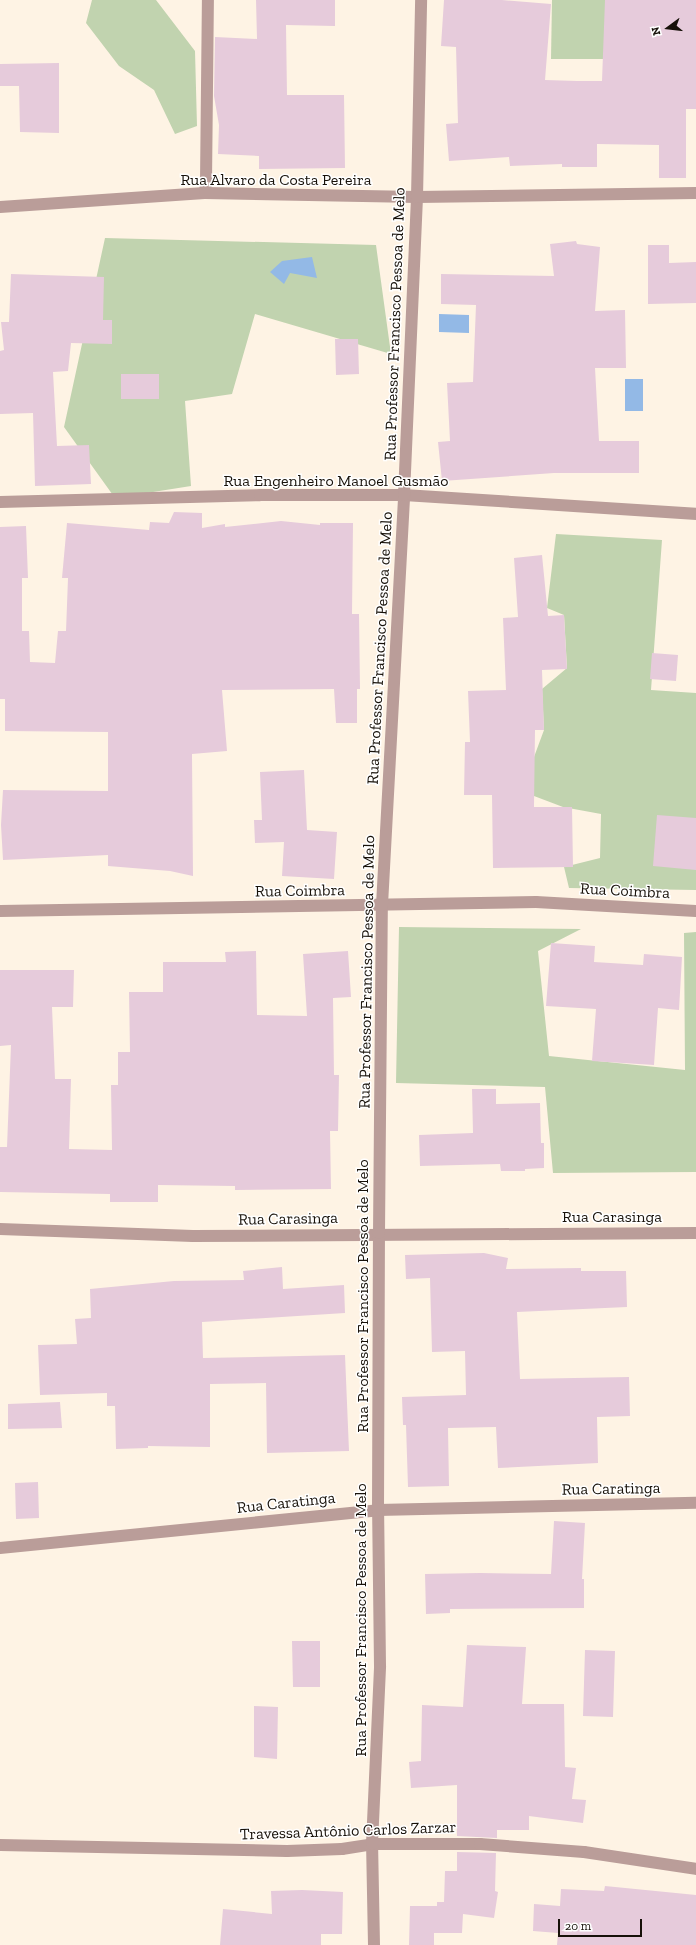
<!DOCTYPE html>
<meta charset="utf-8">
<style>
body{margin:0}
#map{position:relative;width:696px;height:1945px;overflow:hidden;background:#fef3e4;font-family:"Zilla Slab",serif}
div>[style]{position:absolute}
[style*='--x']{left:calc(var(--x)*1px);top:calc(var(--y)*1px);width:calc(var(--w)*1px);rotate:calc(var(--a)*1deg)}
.green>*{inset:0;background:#c1d3af}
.water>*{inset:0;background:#93b9e6}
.building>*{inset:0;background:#e6cbdb}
.minor>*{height:12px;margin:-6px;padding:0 6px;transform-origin:6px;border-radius:6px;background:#ba9d99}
span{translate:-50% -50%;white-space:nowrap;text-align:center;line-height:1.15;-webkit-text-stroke:3px #fff;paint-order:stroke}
.street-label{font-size:16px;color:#171109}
.north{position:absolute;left:648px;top:8px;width:40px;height:40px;-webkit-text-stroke:3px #fff;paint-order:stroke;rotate:255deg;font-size:11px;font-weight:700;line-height:16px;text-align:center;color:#171109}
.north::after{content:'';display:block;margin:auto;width:14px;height:18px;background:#171109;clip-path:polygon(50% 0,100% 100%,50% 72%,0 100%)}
.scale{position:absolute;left:558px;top:1919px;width:84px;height:18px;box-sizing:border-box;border:2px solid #171109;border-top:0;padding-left:5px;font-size:12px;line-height:14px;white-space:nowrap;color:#171109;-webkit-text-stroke:3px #fff;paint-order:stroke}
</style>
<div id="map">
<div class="green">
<i style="clip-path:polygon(92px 0,156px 0,195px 51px,197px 126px,175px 134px,154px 90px,119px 66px,86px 23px)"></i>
<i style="clip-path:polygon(552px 0,606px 0,606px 59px,551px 59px)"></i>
<i style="clip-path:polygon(105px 238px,376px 245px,391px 354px,255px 314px,232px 394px,185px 401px,191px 486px,115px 498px,64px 427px)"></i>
<i style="clip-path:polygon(556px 534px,662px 540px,651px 690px,696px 693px,696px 890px,569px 888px,564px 867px,600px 858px,601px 814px,563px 807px,534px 796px,534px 757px,544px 730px,542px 689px,567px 668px,564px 615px,547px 608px)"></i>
<i style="clip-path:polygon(399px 927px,581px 929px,538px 951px,549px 1056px,685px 1070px,684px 933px,696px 932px,696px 1172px,553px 1173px,545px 1087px,396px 1083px)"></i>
</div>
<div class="water">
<i style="clip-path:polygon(312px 257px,317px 278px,290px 273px,284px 284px,270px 272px,282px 261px)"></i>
<i style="clip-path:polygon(439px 314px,469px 315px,469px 333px,439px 332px)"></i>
<i style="clip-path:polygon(625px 379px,643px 379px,643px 411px,625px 411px)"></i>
</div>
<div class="building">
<i style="clip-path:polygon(256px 0,335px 0,335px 26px,286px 25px,287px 95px,344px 95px,345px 168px,259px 169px,259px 156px,218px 154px,219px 125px,214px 96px,215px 37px,257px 39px)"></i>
<i style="clip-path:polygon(444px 0,502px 0,551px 4px,545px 80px,577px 81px,602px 81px,605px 0,696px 0,696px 109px,686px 109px,686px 178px,659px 178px,659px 145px,597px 144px,597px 167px,562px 167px,562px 164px,510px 166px,509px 157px,449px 161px,446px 124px,458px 123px,456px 47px,441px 46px)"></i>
<i style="clip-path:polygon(59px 63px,59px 133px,20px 132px,19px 86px,0 86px,0 64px)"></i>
<i style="clip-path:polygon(576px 241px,577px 244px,600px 247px,595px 311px,625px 310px,626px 368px,595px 368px,599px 441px,639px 441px,639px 473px,554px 473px,442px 481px,438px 442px,450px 441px,447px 383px,473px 382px,476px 305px,441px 304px,441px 274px,554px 276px,550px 244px)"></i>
<i style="clip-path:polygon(648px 245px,669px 245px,669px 263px,696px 262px,696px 303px,648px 304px)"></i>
<i style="clip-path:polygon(11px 274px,104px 277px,103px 320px,112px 320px,112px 344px,71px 343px,68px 371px,53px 372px,57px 446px,89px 445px,91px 484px,35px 486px,33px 413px,0 414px,0 351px,4px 350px,1px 322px,9px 322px)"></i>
<i style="clip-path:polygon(335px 339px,358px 339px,359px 374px,336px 375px)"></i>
<i style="clip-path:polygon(121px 374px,159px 374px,159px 399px,121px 399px)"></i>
<i style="clip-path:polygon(174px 512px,202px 513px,202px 528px,225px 524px,225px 527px,281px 521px,320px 525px,320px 523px,353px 523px,352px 614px,359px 614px,360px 689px,357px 689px,357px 723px,336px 723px,334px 689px,222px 690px,227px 751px,192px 754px,193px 876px,170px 871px,108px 866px,108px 855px,3px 860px,1px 825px,3px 790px,108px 791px,108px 732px,5px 731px,5px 699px,0 699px,0 527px,26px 526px,28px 578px,22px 578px,22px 631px,29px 631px,30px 662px,55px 663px,58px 631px,66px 631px,68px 578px,62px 578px,67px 523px,149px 530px,150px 522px,169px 523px)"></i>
<i style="clip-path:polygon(542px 555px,548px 616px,564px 615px,567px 669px,542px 670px,544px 730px,535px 730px,534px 807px,572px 807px,573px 867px,493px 868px,492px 795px,464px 795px,465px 742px,470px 742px,468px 691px,506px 690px,503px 618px,518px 617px,514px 558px)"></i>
<i style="clip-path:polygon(652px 653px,678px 655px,676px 681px,650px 679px)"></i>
<i style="clip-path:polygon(304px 770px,307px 830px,337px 832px,334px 879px,282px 876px,284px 842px,255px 843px,254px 820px,262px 820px,260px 772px)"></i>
<i style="clip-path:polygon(657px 815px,696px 818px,696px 870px,653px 866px)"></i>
<i style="clip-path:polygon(551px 943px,595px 946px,594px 962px,643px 965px,644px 954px,682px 957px,679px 1010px,658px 1008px,654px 1065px,592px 1061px,596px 1009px,546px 1006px)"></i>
<i style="clip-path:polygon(256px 951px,257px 1015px,307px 1016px,303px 954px,348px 951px,351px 997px,333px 998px,334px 1075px,339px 1075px,338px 1131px,330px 1131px,331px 1189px,235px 1190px,235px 1186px,158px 1185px,158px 1202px,110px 1202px,110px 1194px,0 1192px,0 1147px,7px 1147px,11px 1045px,0 1046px,0 970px,74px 970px,73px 1007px,52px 1007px,55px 1079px,71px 1079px,69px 1149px,112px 1150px,111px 1085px,118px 1085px,118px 1052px,130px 1052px,129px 992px,163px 992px,163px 962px,226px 962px,225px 952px)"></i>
<i style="clip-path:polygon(472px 1089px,496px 1089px,496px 1104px,540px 1103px,541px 1143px,544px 1143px,544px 1168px,525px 1169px,525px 1171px,501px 1171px,500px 1164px,420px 1166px,419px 1135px,473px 1133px)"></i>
<i style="clip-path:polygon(484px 1253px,508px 1258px,506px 1269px,581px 1268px,581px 1271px,626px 1271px,627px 1307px,517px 1312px,520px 1379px,629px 1377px,630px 1416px,597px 1417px,598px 1463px,498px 1468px,496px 1427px,448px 1428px,449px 1486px,408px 1487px,406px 1425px,403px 1425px,402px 1397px,466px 1395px,465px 1351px,432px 1352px,430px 1278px,406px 1279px,405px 1255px)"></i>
<i style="clip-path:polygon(282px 1267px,283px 1289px,344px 1285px,345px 1313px,202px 1322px,203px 1358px,345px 1355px,349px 1451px,267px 1453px,266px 1383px,210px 1384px,210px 1447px,148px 1446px,148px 1448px,116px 1449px,115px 1406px,107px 1406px,107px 1393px,40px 1395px,38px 1345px,77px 1344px,75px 1319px,91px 1318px,90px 1289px,174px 1281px,244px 1280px,243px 1271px)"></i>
<i style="clip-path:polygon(60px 1402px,62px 1428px,8px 1429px,8px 1404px)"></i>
<i style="clip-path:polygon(38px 1482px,39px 1518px,16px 1519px,15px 1483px)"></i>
<i style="clip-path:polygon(554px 1521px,585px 1523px,582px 1579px,584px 1579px,584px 1608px,450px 1609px,450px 1613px,426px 1614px,425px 1574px,480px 1573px,551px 1574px)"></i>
<i style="clip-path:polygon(292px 1641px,320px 1641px,320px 1687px,293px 1687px)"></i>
<i style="clip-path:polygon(467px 1645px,526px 1647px,522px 1704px,564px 1704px,565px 1767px,576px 1768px,572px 1799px,586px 1800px,583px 1823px,529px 1816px,529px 1830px,497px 1830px,497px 1838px,457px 1836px,457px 1785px,411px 1788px,409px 1762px,421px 1761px,422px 1705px,463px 1707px)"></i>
<i style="clip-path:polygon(585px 1650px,615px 1651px,613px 1717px,583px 1716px)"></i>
<i style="clip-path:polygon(254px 1706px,278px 1707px,277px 1759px,254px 1757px)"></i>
<i style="clip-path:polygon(457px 1852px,496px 1853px,495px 1891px,498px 1892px,494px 1918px,463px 1914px,462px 1933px,434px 1933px,434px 1945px,409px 1945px,410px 1906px,437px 1906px,437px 1902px,444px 1902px,445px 1871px,457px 1871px)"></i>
<i style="clip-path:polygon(605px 1886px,696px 1895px,696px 1945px,557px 1945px,558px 1933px,533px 1931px,534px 1904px,560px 1906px,561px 1889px,604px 1891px)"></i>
<i style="clip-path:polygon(302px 1890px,343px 1892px,342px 1934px,321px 1934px,321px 1945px,220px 1945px,223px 1909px,272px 1914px,271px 1891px)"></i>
</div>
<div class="minor">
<i style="--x:205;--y:193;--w:11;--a:-85"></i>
<i style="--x:206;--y:182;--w:182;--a:-89.4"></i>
<i style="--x:0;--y:207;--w:205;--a:-3.9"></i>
<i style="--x:205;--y:193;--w:212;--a:1.1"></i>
<i style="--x:417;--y:197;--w:279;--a:-0.8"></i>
<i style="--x:0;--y:502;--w:260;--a:-1.5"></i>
<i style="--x:260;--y:495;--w:144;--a:0"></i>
<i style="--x:404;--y:495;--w:293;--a:3.7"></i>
<i style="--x:0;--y:911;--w:536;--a:-0.96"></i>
<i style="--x:536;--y:902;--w:160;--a:3.2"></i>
<i style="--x:0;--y:1229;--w:193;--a:2.1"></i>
<i style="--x:193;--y:1236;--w:503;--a:-0.34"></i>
<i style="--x:0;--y:1548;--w:380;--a:-5.7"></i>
<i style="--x:378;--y:1510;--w:318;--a:-1.3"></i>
<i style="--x:0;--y:1845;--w:287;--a:1.2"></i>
<i style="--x:287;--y:1851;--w:55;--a:-2.1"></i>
<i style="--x:342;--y:1849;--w:30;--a:-9"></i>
<i style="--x:372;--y:1844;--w:108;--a:0"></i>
<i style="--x:480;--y:1844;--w:104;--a:4.4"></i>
<i style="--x:584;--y:1852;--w:113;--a:8.6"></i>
<i style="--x:374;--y:1945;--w:101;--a:-91.1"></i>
<i style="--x:372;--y:1844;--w:178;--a:-87.4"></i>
<i style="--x:380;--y:1666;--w:156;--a:-90.7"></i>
<i style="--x:378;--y:1510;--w:277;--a:-89.8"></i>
<i style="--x:379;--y:1233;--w:328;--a:-89.5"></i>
<i style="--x:382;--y:905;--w:411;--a:-86.9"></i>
<i style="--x:404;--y:495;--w:298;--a:-87.5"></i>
<i style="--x:417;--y:197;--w:197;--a:-88.8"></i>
</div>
<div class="street-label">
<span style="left:276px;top:180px">Rua Alvaro da Costa Pereira</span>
<span style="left:395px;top:324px;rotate:-88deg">Rua Professor Francisco Pessoa de Melo</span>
<span style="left:336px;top:481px">Rua Engenheiro Manoel Gusmão</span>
<span style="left:380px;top:648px;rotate:-87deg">Rua Professor Francisco Pessoa de Melo</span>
<span style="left:300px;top:891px;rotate:-1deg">Rua Coimbra</span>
<span style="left:625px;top:891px;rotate:3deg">Rua Coimbra</span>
<span style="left:367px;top:972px;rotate:-89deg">Rua Professor Francisco Pessoa de Melo</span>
<span style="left:612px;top:1217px">Rua Carasinga</span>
<span style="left:288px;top:1219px;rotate:-1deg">Rua Carasinga</span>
<span style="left:363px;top:1296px;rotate:-90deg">Rua Professor Francisco Pessoa de Melo</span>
<span style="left:611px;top:1489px;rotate:-1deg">Rua Caratinga</span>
<span style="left:286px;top:1503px;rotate:-6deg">Rua Caratinga</span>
<span style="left:361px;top:1620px;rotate:-90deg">Rua Professor Francisco Pessoa de Melo</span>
<span style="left:348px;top:1831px;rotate:-2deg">Travessa Antônio Carlos Zarzar</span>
</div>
<div class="north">N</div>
<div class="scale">20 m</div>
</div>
